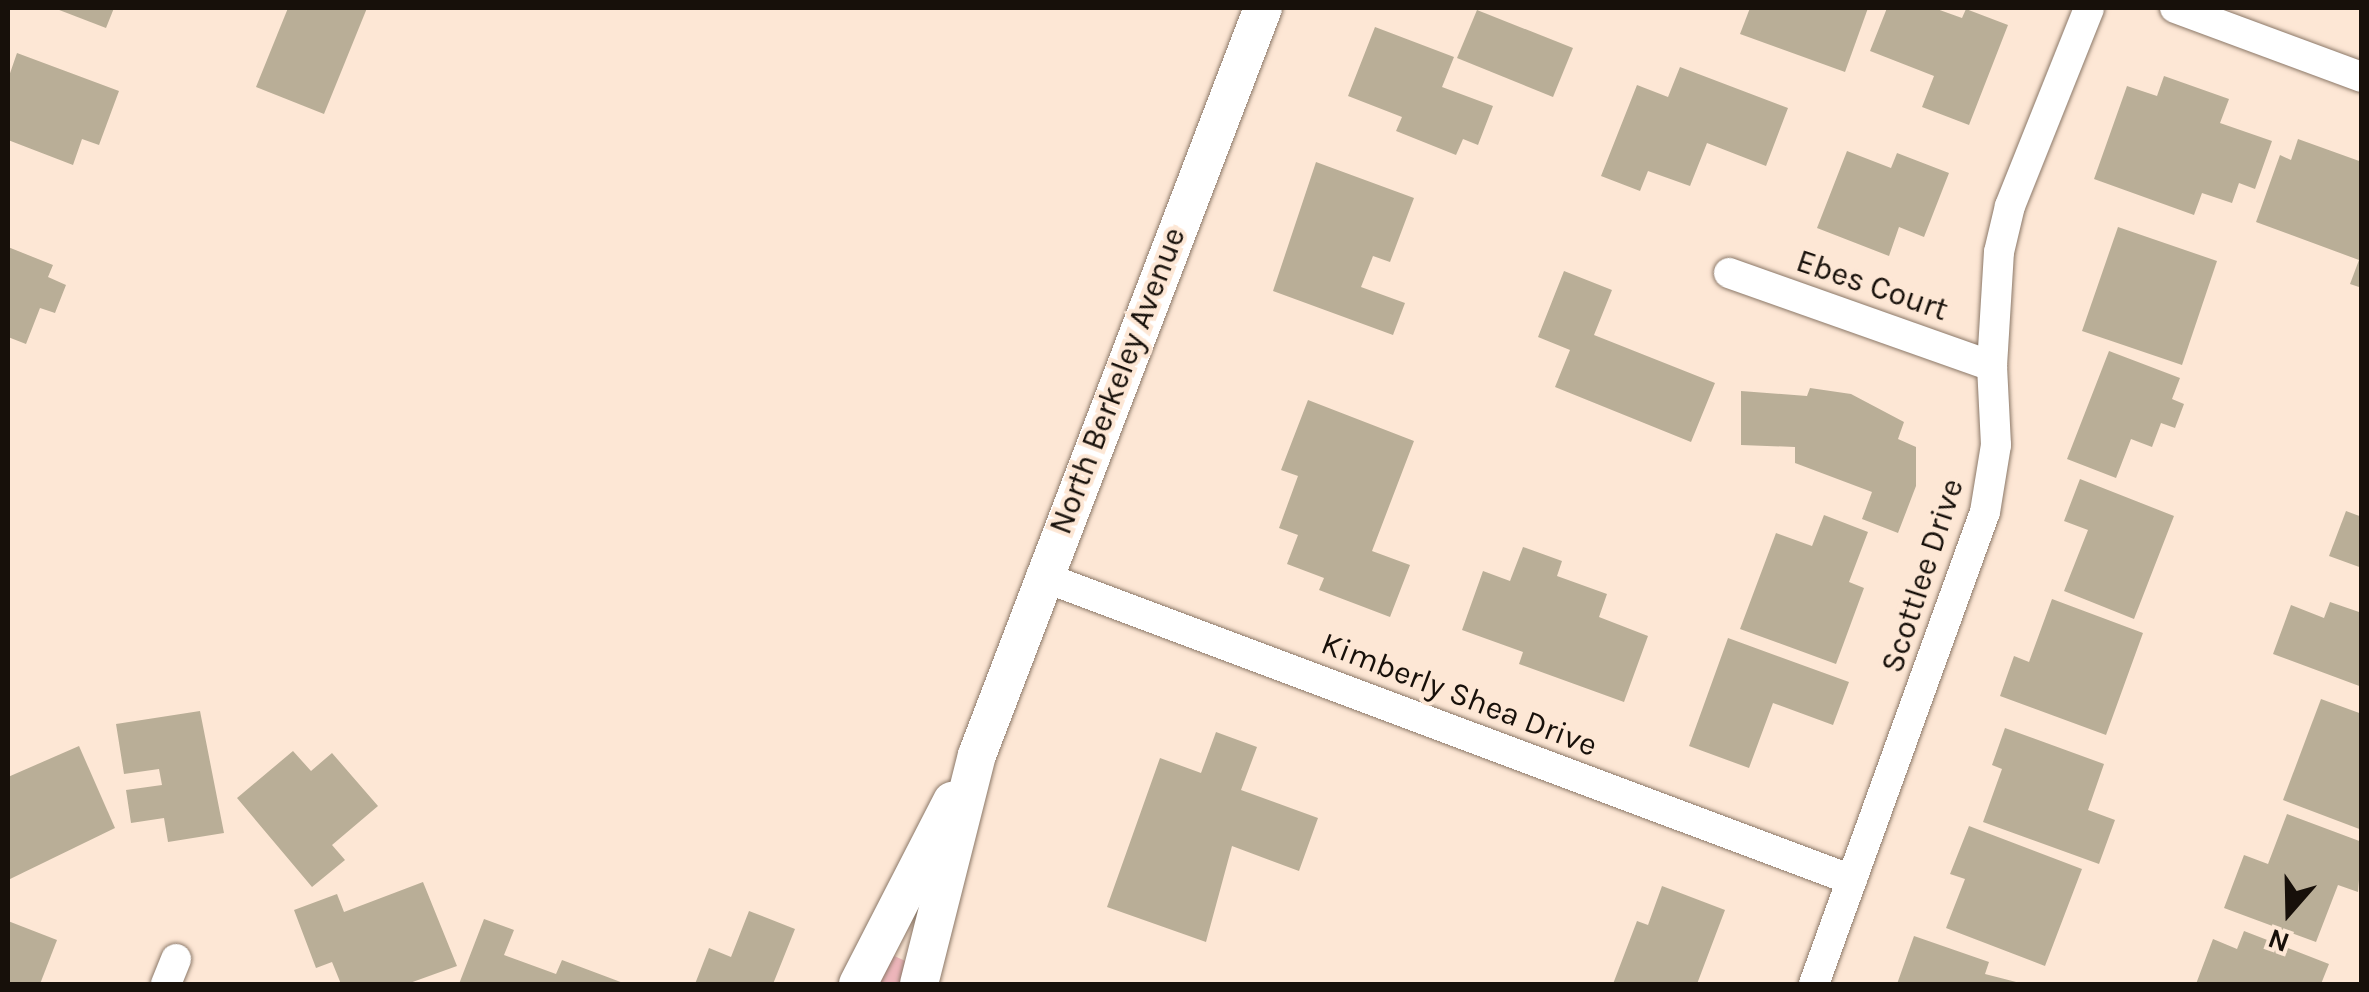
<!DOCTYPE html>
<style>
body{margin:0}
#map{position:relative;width:2369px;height:992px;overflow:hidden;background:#fde7d5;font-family:Karla,sans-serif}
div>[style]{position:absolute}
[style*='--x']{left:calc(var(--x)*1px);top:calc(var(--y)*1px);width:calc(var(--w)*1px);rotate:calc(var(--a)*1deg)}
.green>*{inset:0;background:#edb6bb}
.building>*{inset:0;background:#b9ae97}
.roads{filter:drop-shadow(0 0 2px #8b7868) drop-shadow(0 0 2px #8b7868)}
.minor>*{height:30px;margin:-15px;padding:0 15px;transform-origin:15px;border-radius:15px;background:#fff}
.tertiary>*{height:38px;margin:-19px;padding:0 19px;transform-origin:19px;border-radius:19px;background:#fff}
span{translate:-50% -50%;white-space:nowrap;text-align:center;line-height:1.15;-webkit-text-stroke:8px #fde7d5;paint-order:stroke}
.street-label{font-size:32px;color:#17100a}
.frame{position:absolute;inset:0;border:10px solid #17100a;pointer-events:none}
.north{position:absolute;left:2239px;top:862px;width:100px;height:100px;-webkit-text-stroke:8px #fde7d5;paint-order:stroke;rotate:200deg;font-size:28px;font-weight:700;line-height:40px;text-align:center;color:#17100a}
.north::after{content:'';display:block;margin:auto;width:35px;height:45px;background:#17100a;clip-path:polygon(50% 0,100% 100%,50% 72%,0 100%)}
</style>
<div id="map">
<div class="green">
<i style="clip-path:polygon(890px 954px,912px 964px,903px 984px,878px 984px)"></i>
</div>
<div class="building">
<i style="clip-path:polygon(54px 8px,114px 8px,106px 28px)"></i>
<i style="clip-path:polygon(288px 8px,367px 8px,324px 114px,256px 87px)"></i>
<i style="clip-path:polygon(1750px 8px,1868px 8px,1845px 72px,1740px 34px)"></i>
<i style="clip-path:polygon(1887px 8px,1934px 8px,1962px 18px,1966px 9px,2008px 25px,1969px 125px,1922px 107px,1934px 76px,1870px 51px)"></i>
<i style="clip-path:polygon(1477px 10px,1573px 48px,1553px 97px,1457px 58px)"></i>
<i style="clip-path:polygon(1375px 27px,1454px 57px,1442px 87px,1493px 106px,1478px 145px,1463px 139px,1456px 155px,1396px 131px,1402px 117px,1348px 96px)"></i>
<i style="clip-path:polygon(17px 53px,119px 91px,99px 145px,82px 139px,73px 165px,8px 140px,8px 79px)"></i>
<i style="clip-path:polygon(1680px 67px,1788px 108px,1766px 166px,1707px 143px,1690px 186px,1648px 171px,1640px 191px,1601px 176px,1637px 85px,1668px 97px)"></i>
<i style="clip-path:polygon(2164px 76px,2229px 99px,2220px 123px,2272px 141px,2255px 189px,2239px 183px,2232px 203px,2202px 193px,2194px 215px,2094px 179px,2127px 86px,2157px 96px)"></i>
<i style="clip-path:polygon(2298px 139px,2362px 162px,2362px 288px,2350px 284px,2359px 260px,2256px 222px,2280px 155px,2291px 160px)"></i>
<i style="clip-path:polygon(1847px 151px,1891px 168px,1897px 153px,1949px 173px,1924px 237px,1899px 227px,1889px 256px,1817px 228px)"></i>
<i style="clip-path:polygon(1316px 162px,1414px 198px,1390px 262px,1373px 256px,1361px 287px,1405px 303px,1393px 335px,1273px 291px)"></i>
<i style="clip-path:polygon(2118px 227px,2217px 261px,2182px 365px,2082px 331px)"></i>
<i style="clip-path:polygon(8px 247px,53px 265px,48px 277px,66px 285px,55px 313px,40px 308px,26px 344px,8px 337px)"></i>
<i style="clip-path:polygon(1564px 271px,1612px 290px,1594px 335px,1715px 383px,1691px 442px,1555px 387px,1570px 350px,1538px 337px)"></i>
<i style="clip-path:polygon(2109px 351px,2180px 378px,2172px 399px,2184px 404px,2175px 428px,2161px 423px,2152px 447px,2131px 439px,2116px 478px,2067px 459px)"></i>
<i style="clip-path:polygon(1810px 388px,1851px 394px,1904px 422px,1898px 439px,1916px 447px,1916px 486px,1898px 533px,1862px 519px,1872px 492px,1795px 463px,1795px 447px,1741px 445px,1741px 391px,1807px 396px)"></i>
<i style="clip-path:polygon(1308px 400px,1414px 441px,1372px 551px,1410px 565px,1390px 617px,1319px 590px,1324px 578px,1287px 564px,1298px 535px,1279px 528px,1298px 476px,1281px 470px)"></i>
<i style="clip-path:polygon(2080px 479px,2174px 516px,2134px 619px,2064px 591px,2088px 530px,2064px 521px)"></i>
<i style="clip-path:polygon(2346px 511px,2362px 517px,2362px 568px,2329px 556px)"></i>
<i style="clip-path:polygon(1824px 515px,1868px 532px,1849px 582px,1864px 588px,1836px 664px,1740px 629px,1776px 533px,1812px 546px)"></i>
<i style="clip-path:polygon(1523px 547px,1562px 561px,1557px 576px,1607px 594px,1599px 617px,1648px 636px,1624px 702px,1519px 664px,1523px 652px,1462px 630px,1483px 571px,1510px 581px)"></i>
<i style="clip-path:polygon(2052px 599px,2143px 633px,2106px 735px,2000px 696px,2014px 656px,2029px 662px)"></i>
<i style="clip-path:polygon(2330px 602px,2362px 613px,2362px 687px,2273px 654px,2291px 605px,2324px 618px)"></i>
<i style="clip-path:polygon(1728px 638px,1849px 682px,1833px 725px,1773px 703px,1749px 768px,1689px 746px)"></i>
<i style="clip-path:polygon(2321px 699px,2362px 714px,2362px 830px,2283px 800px)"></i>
<i style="clip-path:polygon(200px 711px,224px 833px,168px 842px,164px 818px,131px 823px,126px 790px,162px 785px,159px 769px,124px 774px,116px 724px)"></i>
<i style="clip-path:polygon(2005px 728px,2104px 764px,2088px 810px,2115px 820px,2099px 864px,1983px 822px,2002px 769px,1992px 765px)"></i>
<i style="clip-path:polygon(1216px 732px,1257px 747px,1241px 790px,1318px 818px,1299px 871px,1232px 846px,1206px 942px,1107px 907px,1160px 758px,1201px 773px)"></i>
<i style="clip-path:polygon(79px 746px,115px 828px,8px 880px,8px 777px)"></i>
<i style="clip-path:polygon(293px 751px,311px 771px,332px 753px,378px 806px,332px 845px,345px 860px,312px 887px,237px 798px)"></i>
<i style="clip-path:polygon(2287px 814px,2362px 842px,2358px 892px,2338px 885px,2316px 942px,2224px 908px,2244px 855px,2268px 864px)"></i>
<i style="clip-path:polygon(1969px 826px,2082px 869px,2045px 966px,1946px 928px,1965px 879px,1950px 874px)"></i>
<i style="clip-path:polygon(423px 882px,457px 966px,407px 984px,341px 984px,332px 962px,316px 968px,294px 910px,337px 894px,344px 912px)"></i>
<i style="clip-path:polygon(1662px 886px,1725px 910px,1697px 984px,1613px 984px,1637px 921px,1648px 925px)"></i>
<i style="clip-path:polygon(749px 911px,795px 929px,773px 984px,695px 984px,709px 948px,731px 957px)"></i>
<i style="clip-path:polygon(484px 919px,514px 930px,504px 955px,556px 974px,562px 960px,626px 984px,459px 984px)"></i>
<i style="clip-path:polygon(8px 921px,57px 940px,40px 984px,8px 984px)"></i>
<i style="clip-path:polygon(2244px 931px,2329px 964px,2321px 984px,2196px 984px,2213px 939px,2237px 949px)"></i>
<i style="clip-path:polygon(1914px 936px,1989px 962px,1985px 974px,2024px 984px,1897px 984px)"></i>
</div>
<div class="roads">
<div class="minor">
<i style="--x:2175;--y:8;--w:199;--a:20.3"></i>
<i style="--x:1729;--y:273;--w:279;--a:19.5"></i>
<i style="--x:1041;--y:576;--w:866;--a:20.55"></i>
<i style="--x:166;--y:984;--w:27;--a:-68"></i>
<i style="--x:1814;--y:984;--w:502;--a:-70.09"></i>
<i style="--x:1985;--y:512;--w:68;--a:-80.7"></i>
<i style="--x:1996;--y:445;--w:79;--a:-92.9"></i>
<i style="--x:1992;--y:366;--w:114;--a:-86.5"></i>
<i style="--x:1999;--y:252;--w:47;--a:-76.6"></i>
<i style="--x:2010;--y:206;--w:213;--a:-68.2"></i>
</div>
<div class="tertiary">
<i style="--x:858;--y:984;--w:206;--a:-62.8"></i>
<i style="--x:919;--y:984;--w:236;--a:-75.8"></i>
<i style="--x:977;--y:755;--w:800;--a:-69.05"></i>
</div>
</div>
<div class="street-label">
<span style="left:1872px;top:286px;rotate:19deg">Ebes Court</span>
<span style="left:1118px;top:381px;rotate:-69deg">North Berkeley Avenue</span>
<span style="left:1923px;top:576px;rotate:-72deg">Scottlee Drive</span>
<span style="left:1459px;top:695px;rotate:21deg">Kimberly Shea Drive</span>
</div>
<div class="frame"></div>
<div class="north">N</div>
</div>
